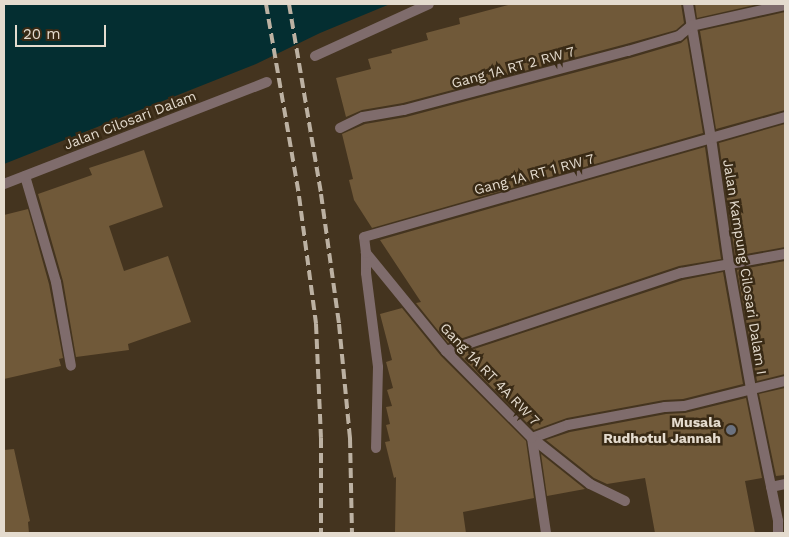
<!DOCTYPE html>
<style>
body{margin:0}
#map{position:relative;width:789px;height:537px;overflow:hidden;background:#44341f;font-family:"Work Sans",sans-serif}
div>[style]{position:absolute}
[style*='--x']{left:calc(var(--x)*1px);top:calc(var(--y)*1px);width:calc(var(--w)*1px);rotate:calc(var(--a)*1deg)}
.water>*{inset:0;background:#042e31}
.building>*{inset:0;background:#705939}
.minor>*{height:10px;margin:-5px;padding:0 5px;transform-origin:5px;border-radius:5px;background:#7f6c6c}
.rail>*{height:4px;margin-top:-2px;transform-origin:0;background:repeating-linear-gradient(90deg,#bcb1a2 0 10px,transparent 0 15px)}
.dots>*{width:14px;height:14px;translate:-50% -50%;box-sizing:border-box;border:2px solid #392a15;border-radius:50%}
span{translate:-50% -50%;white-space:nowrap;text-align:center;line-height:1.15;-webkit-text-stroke:5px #392a15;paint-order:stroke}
.street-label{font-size:14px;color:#e4dbce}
.poi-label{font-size:14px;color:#e4dbce;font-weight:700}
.right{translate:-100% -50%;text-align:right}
.frame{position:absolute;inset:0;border:5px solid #e4dbce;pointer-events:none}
.scale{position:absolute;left:15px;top:25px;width:91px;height:22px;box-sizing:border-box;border:2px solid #e4dbce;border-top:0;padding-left:6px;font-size:15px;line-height:18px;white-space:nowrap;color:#e4dbce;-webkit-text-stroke:4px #392a15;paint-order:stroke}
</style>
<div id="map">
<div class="water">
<i style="clip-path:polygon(4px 4px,390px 4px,320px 33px,256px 64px,4px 164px)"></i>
</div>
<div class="building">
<i style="clip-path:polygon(512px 4px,681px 4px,684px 23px,676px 30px,626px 44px,403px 103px,362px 110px,346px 117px,336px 78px,371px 69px,368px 59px,392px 53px,391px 50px,428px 40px,426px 33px,460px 24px,459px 18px)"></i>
<i style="clip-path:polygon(695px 4px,759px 4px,697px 18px)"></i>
<i style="clip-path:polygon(785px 12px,785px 110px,716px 129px,700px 31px)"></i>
<i style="clip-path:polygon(687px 38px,703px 133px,372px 228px,354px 200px,349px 180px,353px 179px,342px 134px,365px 124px,406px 117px,630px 58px,681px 43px)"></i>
<i style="clip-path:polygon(785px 124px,785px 247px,735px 256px,719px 143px)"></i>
<i style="clip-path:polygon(705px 147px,721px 259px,679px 266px,448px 343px,416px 303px,421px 302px,380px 240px)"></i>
<i style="clip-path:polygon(144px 150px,163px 207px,109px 226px,124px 271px,168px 256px,191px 322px,128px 344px,129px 350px,76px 357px,63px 281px,38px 194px,92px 175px,89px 168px)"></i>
<i style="clip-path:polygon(28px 209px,49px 284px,63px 358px,59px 359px,61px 366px,4px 379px,4px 215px)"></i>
<i style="clip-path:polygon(785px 261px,785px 374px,757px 381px,737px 270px)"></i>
<i style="clip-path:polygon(723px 272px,743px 384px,683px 399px,664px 400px,567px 418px,534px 430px,459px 354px,683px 280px)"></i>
<i style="clip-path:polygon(402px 308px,441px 356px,526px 441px,534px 498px,463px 512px,466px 533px,395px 533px,396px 477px,394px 478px,385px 442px,390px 441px,386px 425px,390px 424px,386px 407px,392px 406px,387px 390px,393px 388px,386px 362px,392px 360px,380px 314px)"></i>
<i style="clip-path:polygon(785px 388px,785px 475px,776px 476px,759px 394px)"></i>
<i style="clip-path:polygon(746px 398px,762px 478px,745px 481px,755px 533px,655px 533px,645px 478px,607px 484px,594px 478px,546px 440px,570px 432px,666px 414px,685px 413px)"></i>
<i style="clip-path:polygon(14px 449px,30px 521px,28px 522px,29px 533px,4px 533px,4px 450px)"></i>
<i style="clip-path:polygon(541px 454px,585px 489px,547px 496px)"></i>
</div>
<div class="minor">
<i style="--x:688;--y:4;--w:136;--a:80.3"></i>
<i style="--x:711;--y:138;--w:128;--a:81.9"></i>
<i style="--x:729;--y:265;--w:126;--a:79.9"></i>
<i style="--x:751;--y:389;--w:135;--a:78.4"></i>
<i style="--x:778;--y:521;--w:12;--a:90"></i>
<i style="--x:315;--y:56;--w:125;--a:-24.5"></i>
<i style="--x:340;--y:128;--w:25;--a:-26"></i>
<i style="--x:363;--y:117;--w:42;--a:-9.7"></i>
<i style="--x:404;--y:110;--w:232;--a:-14.8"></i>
<i style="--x:628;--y:51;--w:53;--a:-16.4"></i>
<i style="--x:679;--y:36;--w:16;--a:-40"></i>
<i style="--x:691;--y:26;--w:96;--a:-12.6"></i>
<i style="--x:25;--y:176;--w:110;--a:73.7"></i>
<i style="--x:56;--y:282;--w:85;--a:79.9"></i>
<i style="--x:4;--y:184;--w:282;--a:-21.2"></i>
<i style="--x:366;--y:253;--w:20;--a:90"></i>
<i style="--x:366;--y:273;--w:95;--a:82.7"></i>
<i style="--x:378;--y:367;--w:81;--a:91.4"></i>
<i style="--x:446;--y:351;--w:248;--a:-18.4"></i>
<i style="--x:681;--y:273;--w:106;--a:-10.4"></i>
<i style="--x:532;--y:438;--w:38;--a:-20"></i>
<i style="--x:568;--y:425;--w:99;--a:-10.5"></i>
<i style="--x:665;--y:407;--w:19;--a:-3"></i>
<i style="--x:684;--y:406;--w:104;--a:-13.9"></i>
<i style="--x:532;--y:438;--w:96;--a:81.6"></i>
<i style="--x:771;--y:487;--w:14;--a:-12"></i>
<i style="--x:625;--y:501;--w:39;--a:-154"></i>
<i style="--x:590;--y:484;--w:74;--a:-141.6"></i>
<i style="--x:532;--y:438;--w:122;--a:-134.7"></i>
<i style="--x:446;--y:351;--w:127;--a:-129.2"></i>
<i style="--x:366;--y:253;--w:16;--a:-97"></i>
<i style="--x:364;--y:237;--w:438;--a:-15.9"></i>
</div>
<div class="rail">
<i style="--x:266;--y:4;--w:195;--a:80.2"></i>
<i style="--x:299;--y:196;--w:129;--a:82.4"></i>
<i style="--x:316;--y:324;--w:114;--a:87.5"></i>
<i style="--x:321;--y:438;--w:95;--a:90"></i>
<i style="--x:289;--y:4;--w:193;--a:80.4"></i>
<i style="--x:321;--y:194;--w:131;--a:82.1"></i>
<i style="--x:339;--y:324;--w:115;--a:84.5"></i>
<i style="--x:350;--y:438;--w:95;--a:88.8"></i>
</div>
<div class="dots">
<i style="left:731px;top:430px;background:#6b7280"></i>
</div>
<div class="street-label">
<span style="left:513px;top:67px;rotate:-15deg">Gang 1A RT 2 RW 7</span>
<span style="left:130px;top:120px;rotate:-21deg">Jalan Cilosari Dalam</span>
<span style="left:534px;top:174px;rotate:-15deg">Gang 1A RT 1 RW 7</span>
<span style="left:745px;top:267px;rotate:81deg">Jalan Kampung Cilosari Dalam I</span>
<span style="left:490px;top:374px;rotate:46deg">Gang 1A RT 4A RW 7</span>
</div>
<div class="poi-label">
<span class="right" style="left:721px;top:430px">Musala<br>Rudhotul Jannah</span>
</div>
<div class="frame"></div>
<div class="scale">20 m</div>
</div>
